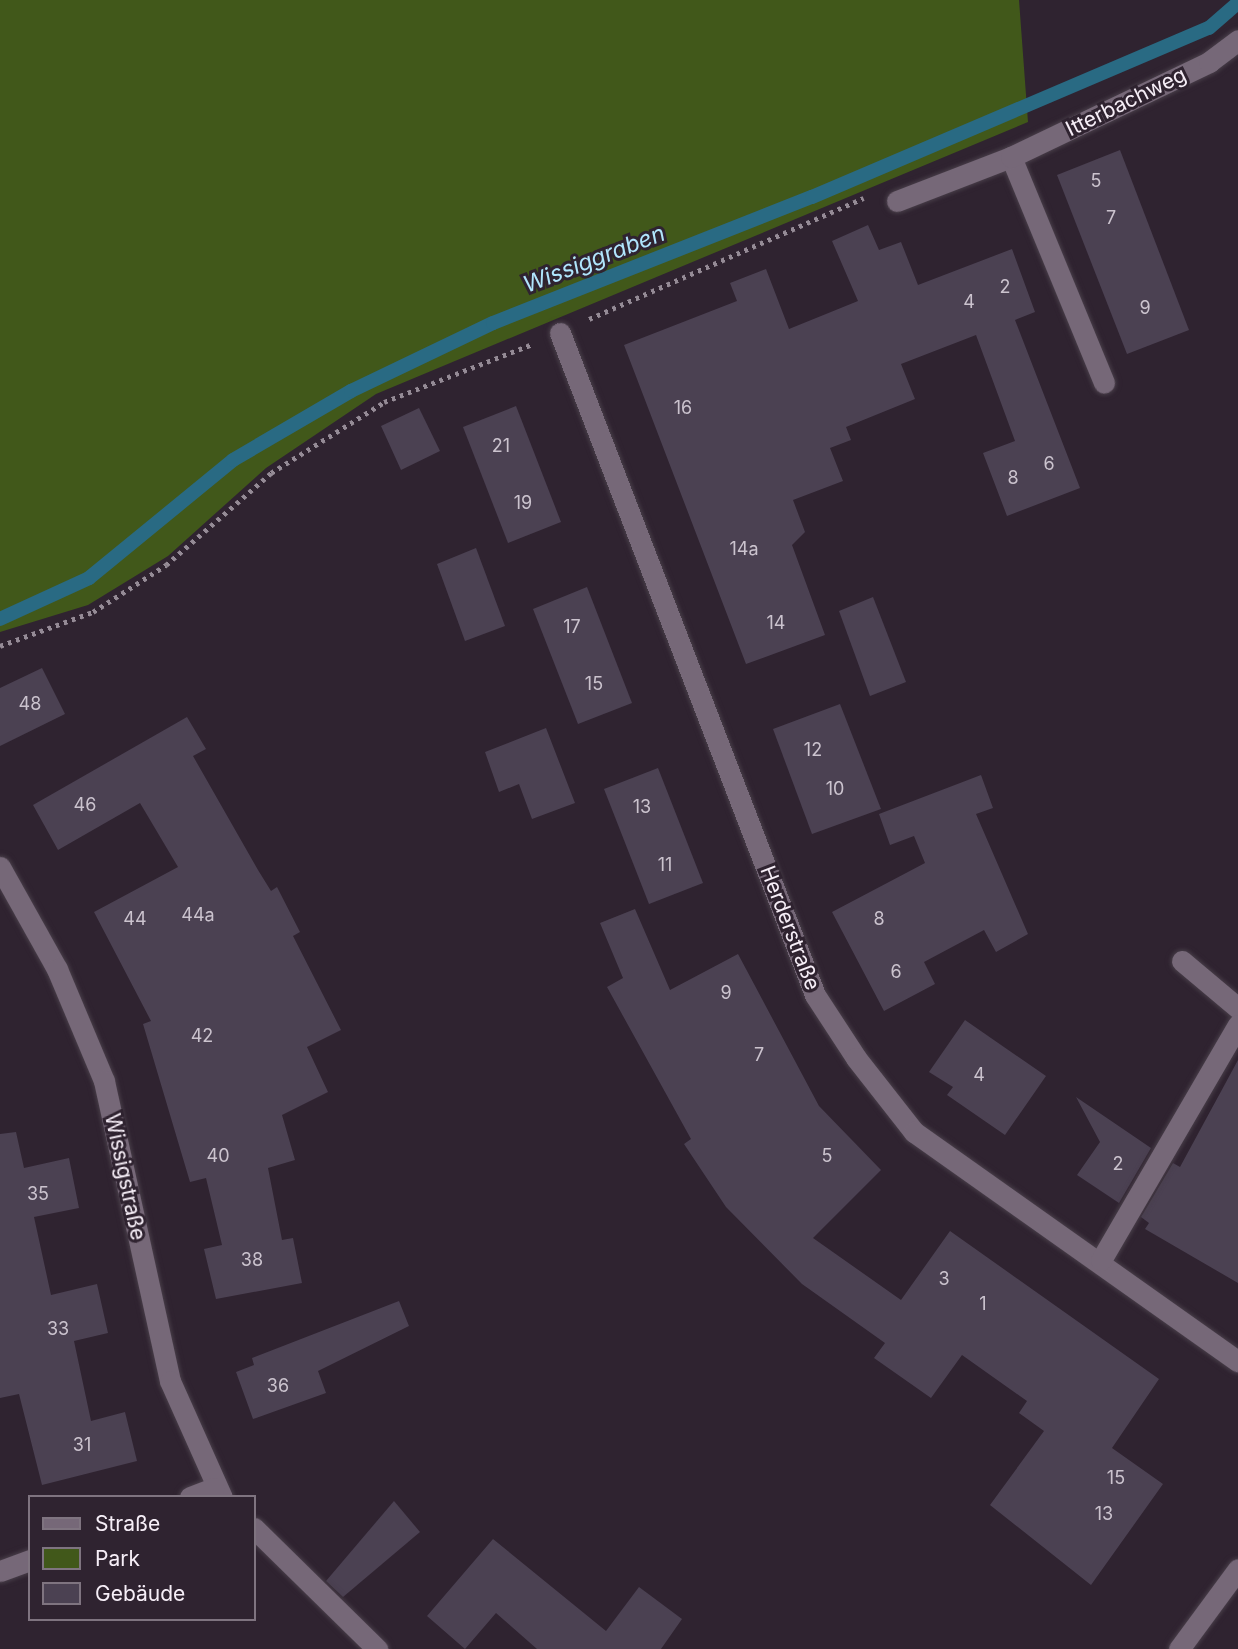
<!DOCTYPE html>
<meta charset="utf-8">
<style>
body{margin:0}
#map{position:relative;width:1238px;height:1649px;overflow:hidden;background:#2f2330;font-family:Inter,sans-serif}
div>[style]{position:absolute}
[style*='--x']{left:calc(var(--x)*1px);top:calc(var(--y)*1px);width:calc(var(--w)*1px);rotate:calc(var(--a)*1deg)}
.green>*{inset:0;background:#41581a}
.stream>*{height:14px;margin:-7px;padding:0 7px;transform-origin:7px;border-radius:7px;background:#296a83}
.building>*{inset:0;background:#4b4152}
.path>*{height:4.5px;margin-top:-2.25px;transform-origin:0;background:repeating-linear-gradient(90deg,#958b96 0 3.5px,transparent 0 8.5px)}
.roads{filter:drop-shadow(0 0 2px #483e49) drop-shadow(0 0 2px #483e49)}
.minor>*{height:21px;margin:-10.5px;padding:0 10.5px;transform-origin:10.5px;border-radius:10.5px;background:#766878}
span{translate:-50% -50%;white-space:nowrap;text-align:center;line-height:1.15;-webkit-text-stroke:6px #2f2330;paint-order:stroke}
.number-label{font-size:18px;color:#cbc3ce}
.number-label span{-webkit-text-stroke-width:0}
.street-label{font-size:21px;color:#f6eef7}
.water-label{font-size:23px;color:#b0e5fc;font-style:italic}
.legend{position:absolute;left:28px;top:1495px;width:228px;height:126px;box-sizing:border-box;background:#2f2330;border:2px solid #7f7480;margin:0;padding:9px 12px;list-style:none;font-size:21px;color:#f6eef7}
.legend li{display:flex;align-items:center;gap:14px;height:35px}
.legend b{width:35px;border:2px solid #7f7480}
</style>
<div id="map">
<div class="green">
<i style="clip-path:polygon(0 0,1019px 0,1028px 122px,376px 394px,266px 468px,168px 556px,88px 605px,0 632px)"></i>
</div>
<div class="stream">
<i style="--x:0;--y:619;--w:98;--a:-24.7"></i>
<i style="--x:89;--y:578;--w:186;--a:-39.3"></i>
<i style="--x:233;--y:460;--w:137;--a:-30.3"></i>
<i style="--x:351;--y:391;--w:157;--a:-25.6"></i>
<i style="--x:493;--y:323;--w:343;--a:-21.6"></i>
<i style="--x:812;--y:197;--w:431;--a:-23.1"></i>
<i style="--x:1209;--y:28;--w:38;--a:-41"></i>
</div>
<div class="building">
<i style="clip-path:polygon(1120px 150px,1189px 330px,1127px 354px,1057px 175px)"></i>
<i style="clip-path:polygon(868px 225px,879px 250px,901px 242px,918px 285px,1012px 249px,1035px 312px,1015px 320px,1080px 488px,1007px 516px,983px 453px,1015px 441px,976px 335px,901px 364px,915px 399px,846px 427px,851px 440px,830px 448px,843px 481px,793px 500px,805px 532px,792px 545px,825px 635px,746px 664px,624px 345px,737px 301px,730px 283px,766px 269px,789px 329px,858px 301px,832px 241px)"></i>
<i style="clip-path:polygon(516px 406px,561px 522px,508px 543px,463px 427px)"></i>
<i style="clip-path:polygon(419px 408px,440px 451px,401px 470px,381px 426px)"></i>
<i style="clip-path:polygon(476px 548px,505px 626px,465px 641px,437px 564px)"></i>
<i style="clip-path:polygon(587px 587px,632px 703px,578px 724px,533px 609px)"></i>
<i style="clip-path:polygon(873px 597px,906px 682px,870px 696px,839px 611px)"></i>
<i style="clip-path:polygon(42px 668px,65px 714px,0 746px,0 688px)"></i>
<i style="clip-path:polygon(840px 704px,881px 809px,812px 834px,773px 729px)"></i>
<i style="clip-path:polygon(187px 717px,206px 749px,193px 756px,258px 870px,271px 891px,277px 887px,300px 932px,293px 936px,341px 1030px,307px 1047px,328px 1092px,282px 1115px,295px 1160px,268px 1168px,282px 1240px,293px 1238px,302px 1283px,216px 1299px,204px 1249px,222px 1245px,206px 1178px,190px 1182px,143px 1024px,151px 1021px,94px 912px,178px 867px,140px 803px,58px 850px,33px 805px)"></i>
<i style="clip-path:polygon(546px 728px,575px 803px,532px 819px,519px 784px,499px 792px,485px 752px)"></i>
<i style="clip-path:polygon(658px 768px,703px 883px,649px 904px,604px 789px)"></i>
<i style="clip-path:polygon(981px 775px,993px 808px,976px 814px,1028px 934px,996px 952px,984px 930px,924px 962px,935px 984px,884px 1011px,832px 912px,925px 863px,914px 836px,890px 845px,879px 814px)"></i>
<i style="clip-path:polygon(635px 909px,670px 990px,738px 954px,819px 1106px,881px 1170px,813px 1238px,901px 1300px,950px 1231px,1159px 1379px,1112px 1448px,1163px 1484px,1091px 1585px,990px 1505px,1044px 1431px,1019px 1413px,1027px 1401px,962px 1355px,931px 1398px,874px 1358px,885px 1343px,802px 1284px,726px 1207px,684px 1144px,691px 1139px,607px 987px,623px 978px,600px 923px)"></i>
<i style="clip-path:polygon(965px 1020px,1046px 1076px,1005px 1135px,947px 1095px,953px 1087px,929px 1072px)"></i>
<i style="clip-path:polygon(1238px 1060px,1238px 1283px,1145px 1229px,1149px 1223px,1141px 1217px,1173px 1163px,1180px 1167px)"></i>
<i style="clip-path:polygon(1076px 1097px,1151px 1148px,1119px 1203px,1077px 1175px,1100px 1142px)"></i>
<i style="clip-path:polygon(16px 1132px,24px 1168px,69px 1158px,79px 1208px,34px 1217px,51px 1295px,97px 1284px,108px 1333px,74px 1341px,91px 1421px,125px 1412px,137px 1461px,42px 1485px,19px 1394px,0 1398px,0 1134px)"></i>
<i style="clip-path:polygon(399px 1301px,409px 1326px,318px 1371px,326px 1393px,253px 1419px,236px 1372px,254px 1365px,252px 1358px)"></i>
<i style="clip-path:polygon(394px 1501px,420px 1532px,343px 1597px,326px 1581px)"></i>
<i style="clip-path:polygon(493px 1539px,606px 1631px,639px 1587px,682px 1619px,661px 1649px,537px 1649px,496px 1613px,465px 1649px,427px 1616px)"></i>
</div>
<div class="path">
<i style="--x:589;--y:319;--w:300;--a:-23.8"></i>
<i style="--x:0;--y:646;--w:99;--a:-20.1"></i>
<i style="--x:93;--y:612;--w:87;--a:-32.8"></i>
<i style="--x:166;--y:565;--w:140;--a:-41.2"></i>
<i style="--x:271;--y:473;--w:133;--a:-32.1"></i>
<i style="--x:384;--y:402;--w:157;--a:-21.3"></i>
</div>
<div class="roads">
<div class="minor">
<i style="--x:1011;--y:157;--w:244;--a:67.6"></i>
<i style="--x:897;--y:201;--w:122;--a:-21.1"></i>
<i style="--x:1011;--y:157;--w:220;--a:-25.6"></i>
<i style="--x:1209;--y:62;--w:36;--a:-37"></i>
<i style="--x:560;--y:333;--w:709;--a:68.93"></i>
<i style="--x:815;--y:995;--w:75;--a:56.9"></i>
<i style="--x:856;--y:1058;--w:94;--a:51.9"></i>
<i style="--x:914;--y:1132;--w:397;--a:35.3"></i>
<i style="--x:0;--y:867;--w:117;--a:60.8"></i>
<i style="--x:57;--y:969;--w:121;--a:67.2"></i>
<i style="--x:104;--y:1081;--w:307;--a:77.6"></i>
<i style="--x:170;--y:1381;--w:127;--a:65.9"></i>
<i style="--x:1182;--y:961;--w:73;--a:40"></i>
<i style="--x:1101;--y:1260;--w:272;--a:-59.8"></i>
<i style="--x:190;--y:1497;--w:25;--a:-21"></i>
<i style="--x:254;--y:1528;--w:173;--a:44.5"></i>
<i style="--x:0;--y:1571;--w:32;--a:-20"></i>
<i style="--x:1179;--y:1649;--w:99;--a:-53.6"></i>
</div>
</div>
<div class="number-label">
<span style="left:1096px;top:181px">5</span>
<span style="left:1111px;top:218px">7</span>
<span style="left:1005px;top:287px">2</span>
<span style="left:969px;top:302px">4</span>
<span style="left:1145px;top:308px">9</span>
<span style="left:683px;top:408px">16</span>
<span style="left:501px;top:446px">21</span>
<span style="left:1049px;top:464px">6</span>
<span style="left:1013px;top:478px">8</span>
<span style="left:523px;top:503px">19</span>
<span style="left:744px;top:549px">14a</span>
<span style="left:776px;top:623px">14</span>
<span style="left:572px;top:627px">17</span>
<span style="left:594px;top:684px">15</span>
<span style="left:30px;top:704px">48</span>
<span style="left:813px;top:750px">12</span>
<span style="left:835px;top:789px">10</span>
<span style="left:85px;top:805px">46</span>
<span style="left:642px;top:807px">13</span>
<span style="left:665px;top:865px">11</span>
<span style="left:198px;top:915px">44a</span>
<span style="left:135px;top:919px">44</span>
<span style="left:879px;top:919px">8</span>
<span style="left:896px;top:972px">6</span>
<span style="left:726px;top:993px">9</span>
<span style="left:202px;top:1036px">42</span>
<span style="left:759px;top:1055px">7</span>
<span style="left:979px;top:1075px">4</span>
<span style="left:218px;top:1156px">40</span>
<span style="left:827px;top:1156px">5</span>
<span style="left:1118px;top:1164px">2</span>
<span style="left:38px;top:1194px">35</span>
<span style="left:252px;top:1260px">38</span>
<span style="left:944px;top:1279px">3</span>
<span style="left:983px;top:1304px">1</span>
<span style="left:58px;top:1329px">33</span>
<span style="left:278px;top:1386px">36</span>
<span style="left:82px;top:1445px">31</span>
<span style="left:1116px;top:1478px">15</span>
<span style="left:1104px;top:1514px">13</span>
</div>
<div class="street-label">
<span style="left:1126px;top:102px;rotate:-26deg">Itterbachweg</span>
<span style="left:790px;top:928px;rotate:69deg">Herderstraße</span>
<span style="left:125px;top:1177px;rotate:78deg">Wissigstraße</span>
</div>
<div class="water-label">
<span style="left:594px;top:259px;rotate:-21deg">Wissiggraben</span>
</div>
<ul class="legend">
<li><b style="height:9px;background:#766878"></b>Straße</li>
<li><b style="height:19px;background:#41581a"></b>Park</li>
<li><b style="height:19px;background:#4b4152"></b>Gebäude</li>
</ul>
</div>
